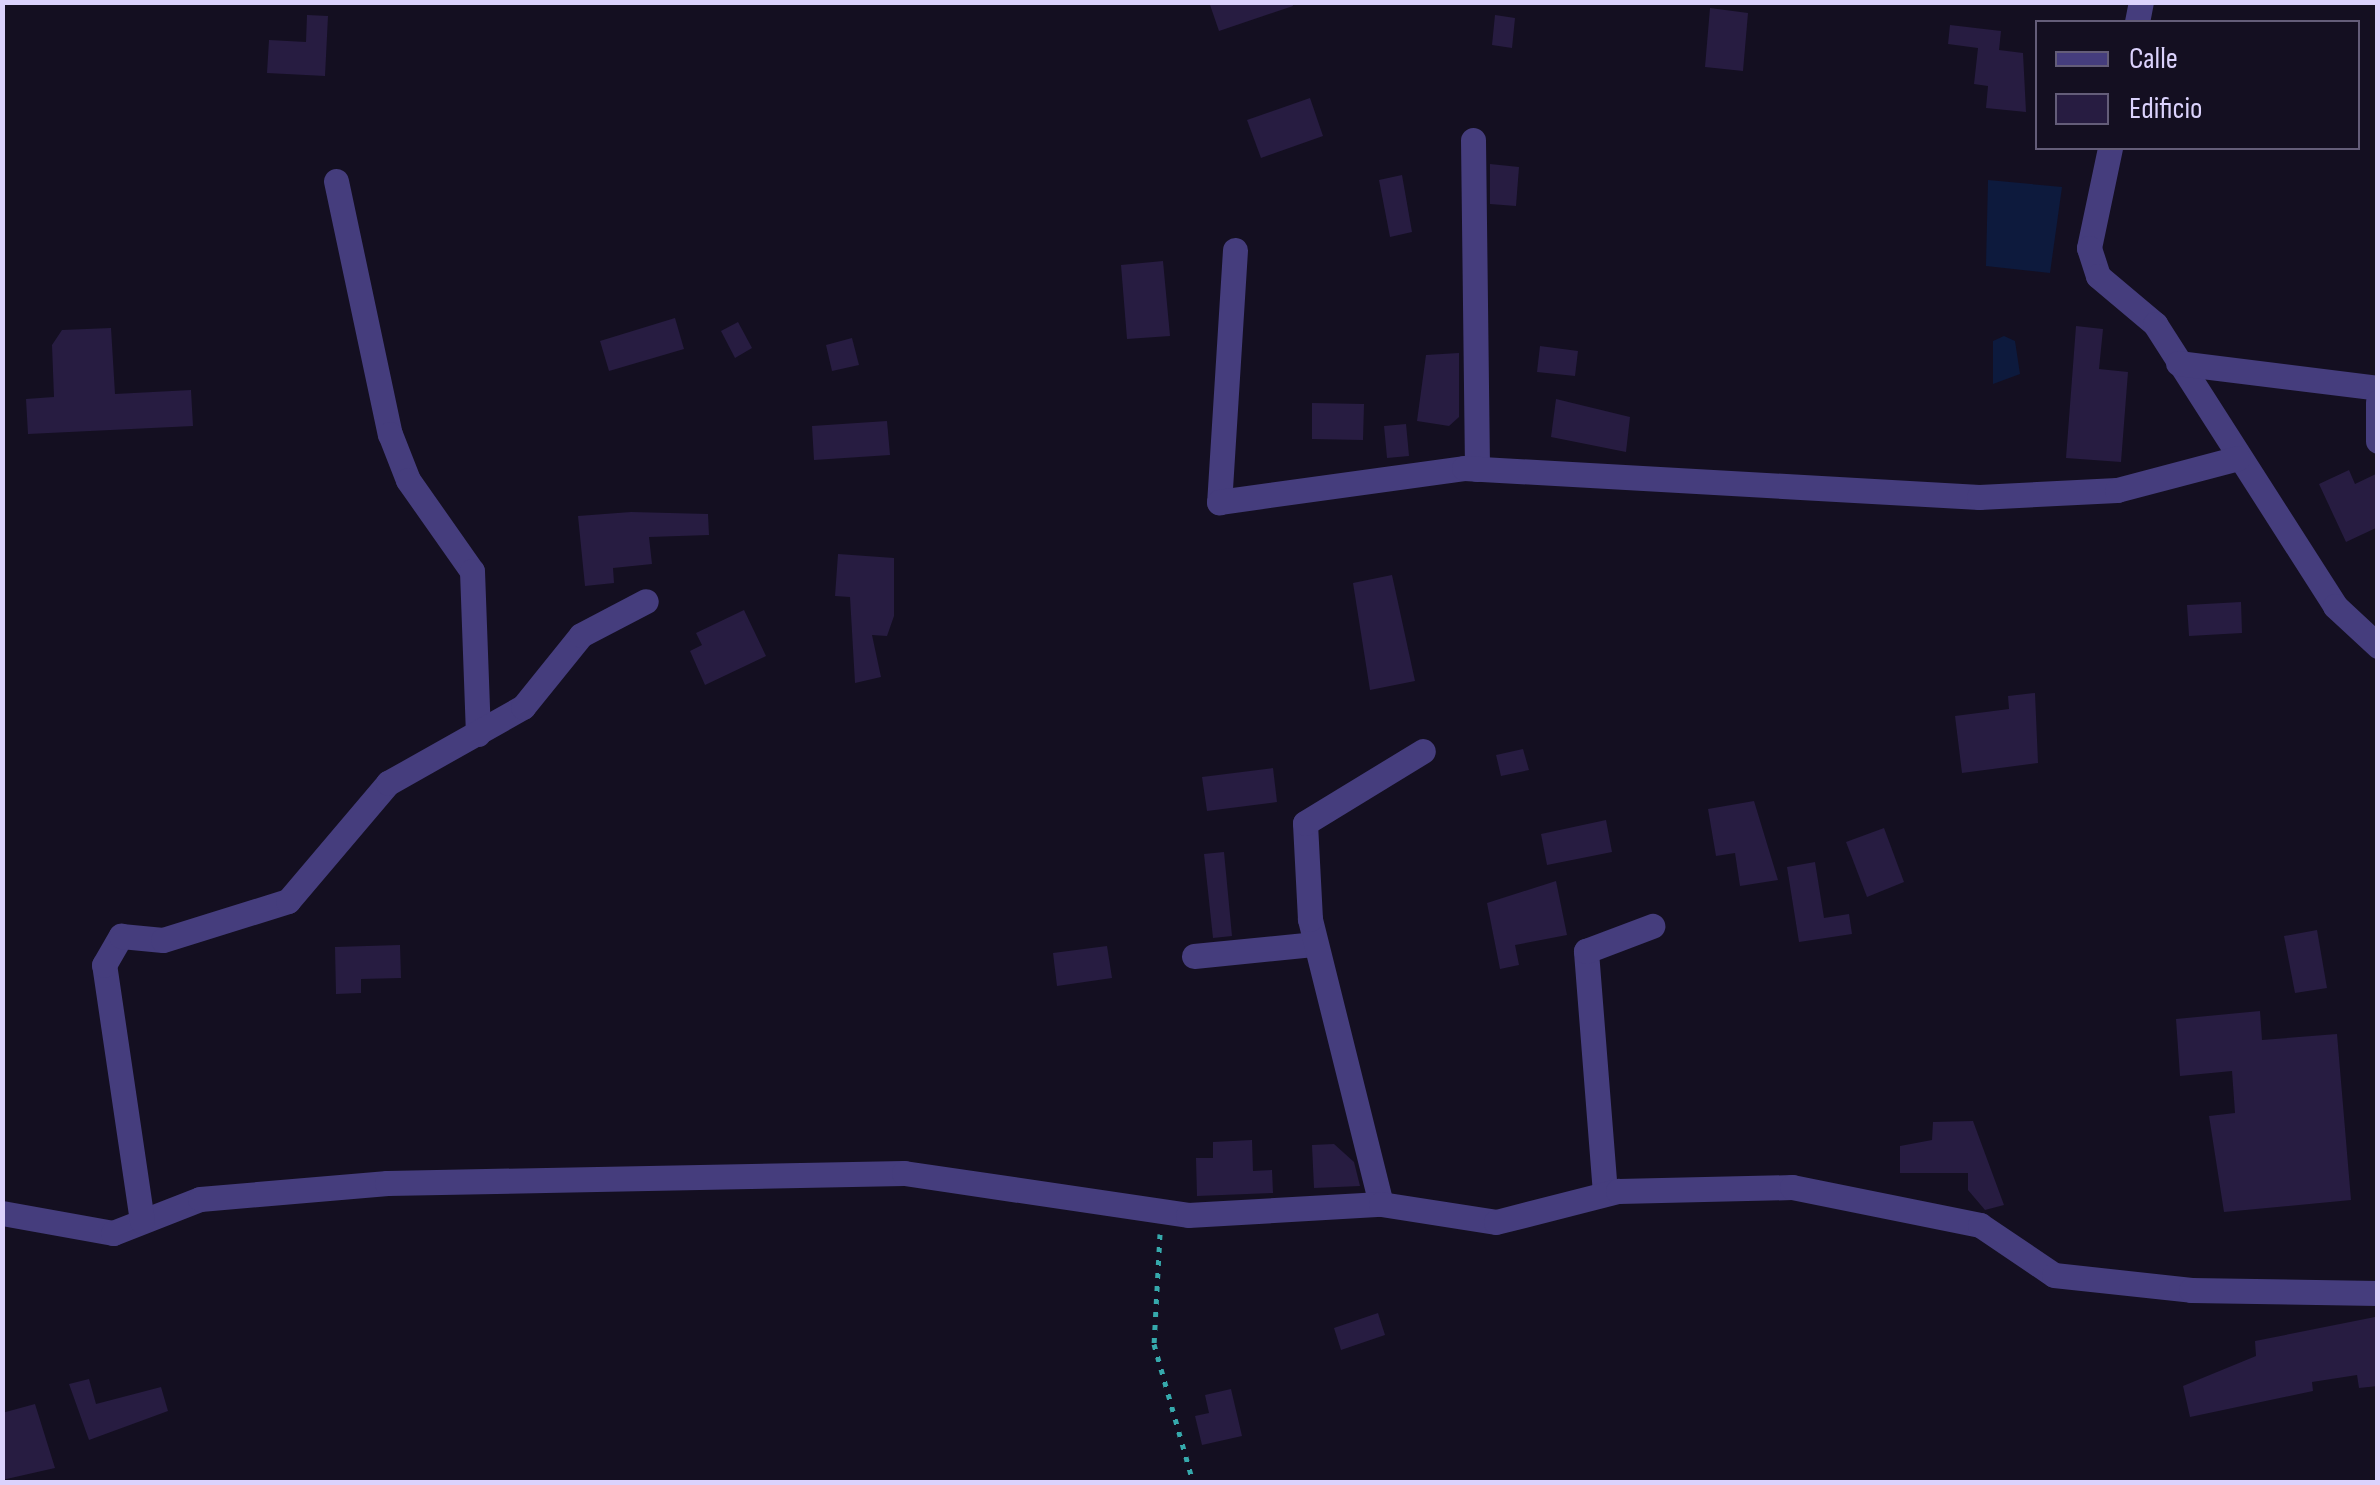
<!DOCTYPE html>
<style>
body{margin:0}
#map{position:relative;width:2380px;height:1485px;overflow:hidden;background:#140f21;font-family:"Sofia Sans Condensed",sans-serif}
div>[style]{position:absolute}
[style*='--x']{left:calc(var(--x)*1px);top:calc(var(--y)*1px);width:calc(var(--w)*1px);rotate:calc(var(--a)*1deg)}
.water>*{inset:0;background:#0d1a3d}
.building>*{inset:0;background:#271c41}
.path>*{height:5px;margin-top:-2.5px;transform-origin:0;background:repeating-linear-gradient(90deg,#36a9ac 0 5px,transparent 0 13px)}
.minor>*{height:25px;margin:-12.5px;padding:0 12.5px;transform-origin:12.5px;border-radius:12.5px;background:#453d7d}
span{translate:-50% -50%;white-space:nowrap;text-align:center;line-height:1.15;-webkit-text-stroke:8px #140f21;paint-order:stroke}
.frame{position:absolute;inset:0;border:5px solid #dbd2fc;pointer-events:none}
.legend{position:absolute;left:2035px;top:20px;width:325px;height:130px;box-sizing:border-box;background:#140f21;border:2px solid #645d79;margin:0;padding:12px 18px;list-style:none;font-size:30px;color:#dbd2fc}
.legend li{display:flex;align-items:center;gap:20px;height:50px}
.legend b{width:50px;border:2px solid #645d79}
</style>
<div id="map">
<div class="water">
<i style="clip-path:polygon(1988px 180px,2062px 187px,2050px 273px,1986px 266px)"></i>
<i style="clip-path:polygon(2004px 336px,2015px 341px,2020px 374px,1993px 384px,1993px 341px)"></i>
</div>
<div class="building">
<i style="clip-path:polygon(1209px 2px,1292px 2px,1293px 6px,1219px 31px)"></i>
<i style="clip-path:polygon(1710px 8px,1748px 13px,1743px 71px,1705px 67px)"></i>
<i style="clip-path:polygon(307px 15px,328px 16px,325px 76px,267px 73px,269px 40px,306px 42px)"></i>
<i style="clip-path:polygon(1495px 15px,1515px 18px,1512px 48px,1492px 45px)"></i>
<i style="clip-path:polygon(1950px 25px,2001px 31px,1999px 50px,2023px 53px,2026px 112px,1986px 108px,1988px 86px,1974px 84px,1978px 48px,1948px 44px)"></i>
<i style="clip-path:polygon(1310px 98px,1323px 136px,1261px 158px,1247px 120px)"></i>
<i style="clip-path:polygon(1490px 164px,1519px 167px,1516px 206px,1490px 204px)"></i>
<i style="clip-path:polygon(1402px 175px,1412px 232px,1390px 237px,1379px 180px)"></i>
<i style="clip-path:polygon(1163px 261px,1170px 336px,1127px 339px,1121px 265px)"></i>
<i style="clip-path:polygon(675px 318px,684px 349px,609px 371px,600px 341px)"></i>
<i style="clip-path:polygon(738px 322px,752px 348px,735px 358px,721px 331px)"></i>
<i style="clip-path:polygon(2076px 326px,2103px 329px,2099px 369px,2128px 372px,2121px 462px,2066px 458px)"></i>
<i style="clip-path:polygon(111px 328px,115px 394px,191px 390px,193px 426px,28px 434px,26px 399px,54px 397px,52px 345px,62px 330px)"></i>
<i style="clip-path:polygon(852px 338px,859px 365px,832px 371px,826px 345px)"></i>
<i style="clip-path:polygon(1540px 346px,1578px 351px,1575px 376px,1537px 372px)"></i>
<i style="clip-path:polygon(1459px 353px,1459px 417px,1449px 426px,1417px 421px,1426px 355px)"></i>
<i style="clip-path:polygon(1556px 399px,1630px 417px,1626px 452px,1551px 437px)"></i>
<i style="clip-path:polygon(1312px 403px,1364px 404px,1363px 440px,1312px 439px)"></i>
<i style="clip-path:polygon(887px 421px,890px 455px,814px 460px,812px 426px)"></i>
<i style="clip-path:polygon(1406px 424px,1409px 456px,1387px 458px,1384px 426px)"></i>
<i style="clip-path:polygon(2349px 470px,2355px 484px,2378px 473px,2378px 527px,2346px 542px,2319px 484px)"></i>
<i style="clip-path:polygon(631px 512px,708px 514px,709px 535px,649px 537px,652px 564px,613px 568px,614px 583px,585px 586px,578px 516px)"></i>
<i style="clip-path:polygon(838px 554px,894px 558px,894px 616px,887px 636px,872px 635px,881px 677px,855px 683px,850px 597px,835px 596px)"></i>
<i style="clip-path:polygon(1392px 575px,1415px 681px,1370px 690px,1353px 583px)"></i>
<i style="clip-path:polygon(2241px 602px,2242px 633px,2189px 636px,2187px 605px)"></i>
<i style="clip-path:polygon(744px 610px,766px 656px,705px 685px,690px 651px,702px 645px,696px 633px)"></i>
<i style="clip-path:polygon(2035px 693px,2038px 763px,1962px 773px,1955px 716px,2009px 709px,2008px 696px)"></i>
<i style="clip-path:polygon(1523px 749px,1529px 770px,1501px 776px,1496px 755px)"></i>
<i style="clip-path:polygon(1273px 768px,1277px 802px,1207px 811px,1202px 777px)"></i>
<i style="clip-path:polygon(1754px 801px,1778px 880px,1740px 886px,1735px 853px,1716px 856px,1708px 809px)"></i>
<i style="clip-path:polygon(1606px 820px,1612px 852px,1547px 865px,1541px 834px)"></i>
<i style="clip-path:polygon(1884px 828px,1904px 882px,1867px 897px,1846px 842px)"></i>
<i style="clip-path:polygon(1224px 852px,1232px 936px,1213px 938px,1204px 854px)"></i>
<i style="clip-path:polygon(1815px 862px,1824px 918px,1849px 914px,1852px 934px,1799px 942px,1787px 867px)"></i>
<i style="clip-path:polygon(1556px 881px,1567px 935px,1515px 945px,1519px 965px,1500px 969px,1487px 903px)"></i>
<i style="clip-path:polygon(2317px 930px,2327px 988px,2295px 993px,2284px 936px)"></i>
<i style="clip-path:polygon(400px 945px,401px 978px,361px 979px,361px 993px,336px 994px,335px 947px)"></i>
<i style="clip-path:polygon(1107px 946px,1112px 978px,1057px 986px,1053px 953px)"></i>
<i style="clip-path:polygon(2260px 1011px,2262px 1040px,2337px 1034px,2351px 1200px,2224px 1212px,2209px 1116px,2235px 1113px,2232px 1071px,2180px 1076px,2176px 1019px)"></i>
<i style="clip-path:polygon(1973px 1121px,2004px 1205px,1985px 1210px,1968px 1190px,1968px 1173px,1900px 1173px,1900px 1146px,1932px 1140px,1933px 1122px)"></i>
<i style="clip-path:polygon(1252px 1140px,1253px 1171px,1272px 1170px,1273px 1193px,1197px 1196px,1196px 1158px,1213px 1158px,1213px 1142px)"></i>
<i style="clip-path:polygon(1334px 1144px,1354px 1162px,1360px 1186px,1314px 1188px,1312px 1145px)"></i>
<i style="clip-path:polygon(1378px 1313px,1385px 1335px,1341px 1350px,1334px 1328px)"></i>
<i style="clip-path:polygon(2375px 1317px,2378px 1386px,2359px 1388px,2357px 1375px,2312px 1382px,2313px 1391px,2190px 1417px,2183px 1386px,2256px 1356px,2255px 1341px)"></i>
<i style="clip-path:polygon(89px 1379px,96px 1404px,161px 1387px,168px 1411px,89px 1440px,69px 1384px)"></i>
<i style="clip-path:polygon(1231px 1389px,1242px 1436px,1202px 1445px,1195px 1416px,1209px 1413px,1205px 1395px)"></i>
<i style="clip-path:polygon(35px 1404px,55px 1468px,2px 1480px,2px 1413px)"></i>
</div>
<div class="path">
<i style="--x:1160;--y:1234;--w:110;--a:93.1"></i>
<i style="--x:1154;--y:1344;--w:143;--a:74.2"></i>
</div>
<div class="minor">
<i style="--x:2137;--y:22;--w:20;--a:-79"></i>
<i style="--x:1473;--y:140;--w:329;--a:89.3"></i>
<i style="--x:2110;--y:148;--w:102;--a:101.9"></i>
<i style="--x:2089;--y:248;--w:29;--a:72"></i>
<i style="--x:2098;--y:276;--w:75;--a:40.1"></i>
<i style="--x:2155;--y:324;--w:335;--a:57.4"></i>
<i style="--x:2335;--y:606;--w:59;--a:42.9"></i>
<i style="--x:336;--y:181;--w:259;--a:78"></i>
<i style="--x:390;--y:434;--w:49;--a:68.6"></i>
<i style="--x:408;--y:480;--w:111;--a:54.9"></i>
<i style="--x:472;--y:571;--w:163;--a:87.9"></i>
<i style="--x:1235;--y:250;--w:253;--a:93.6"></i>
<i style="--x:1219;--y:502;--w:247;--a:-7.9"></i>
<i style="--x:1464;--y:468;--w:516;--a:3.22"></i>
<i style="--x:1979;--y:497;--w:138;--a:-2.9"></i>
<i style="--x:2117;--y:490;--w:125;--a:-14.8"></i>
<i style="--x:2178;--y:363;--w:202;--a:7.1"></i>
<i style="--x:2378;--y:402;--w:39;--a:90"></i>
<i style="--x:1194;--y:956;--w:122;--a:-5.7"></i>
<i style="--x:1605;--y:1193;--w:243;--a:-94.5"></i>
<i style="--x:1586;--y:951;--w:71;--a:-20.7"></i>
<i style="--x:1381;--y:1204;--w:294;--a:-104"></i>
<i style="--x:1310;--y:919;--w:96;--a:-93"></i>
<i style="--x:1305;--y:823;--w:138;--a:-31.4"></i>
<i style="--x:2;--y:1213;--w:113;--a:10.2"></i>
<i style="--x:113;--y:1233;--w:93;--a:-21.3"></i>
<i style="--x:200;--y:1199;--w:188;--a:-4.9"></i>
<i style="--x:387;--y:1183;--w:517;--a:-1.11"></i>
<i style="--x:904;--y:1173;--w:287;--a:8.4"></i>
<i style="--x:1188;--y:1215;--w:193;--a:-3.3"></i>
<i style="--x:1381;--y:1204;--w:116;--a:8.9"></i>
<i style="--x:1496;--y:1222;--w:126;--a:-14.3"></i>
<i style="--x:1618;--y:1191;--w:174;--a:-1.3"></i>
<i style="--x:1792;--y:1187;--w:192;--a:11.4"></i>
<i style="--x:1980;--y:1225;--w:89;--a:34"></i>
<i style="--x:2054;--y:1275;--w:138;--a:6.2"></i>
<i style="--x:2191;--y:1290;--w:187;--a:0.9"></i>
<i style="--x:142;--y:1221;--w:259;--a:-98.4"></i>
<i style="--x:104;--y:965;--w:34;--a:-60"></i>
<i style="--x:121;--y:936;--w:42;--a:5.4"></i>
<i style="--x:163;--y:940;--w:131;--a:-17.3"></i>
<i style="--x:288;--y:901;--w:155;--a:-49.7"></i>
<i style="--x:388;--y:783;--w:155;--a:-29.4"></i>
<i style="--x:523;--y:707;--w:92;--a:-51.1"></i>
<i style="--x:581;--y:635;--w:73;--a:-27.6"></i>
</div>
<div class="frame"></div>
<ul class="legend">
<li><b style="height:12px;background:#453d7d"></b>Calle</li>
<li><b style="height:28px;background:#271c41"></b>Edificio</li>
</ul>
</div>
